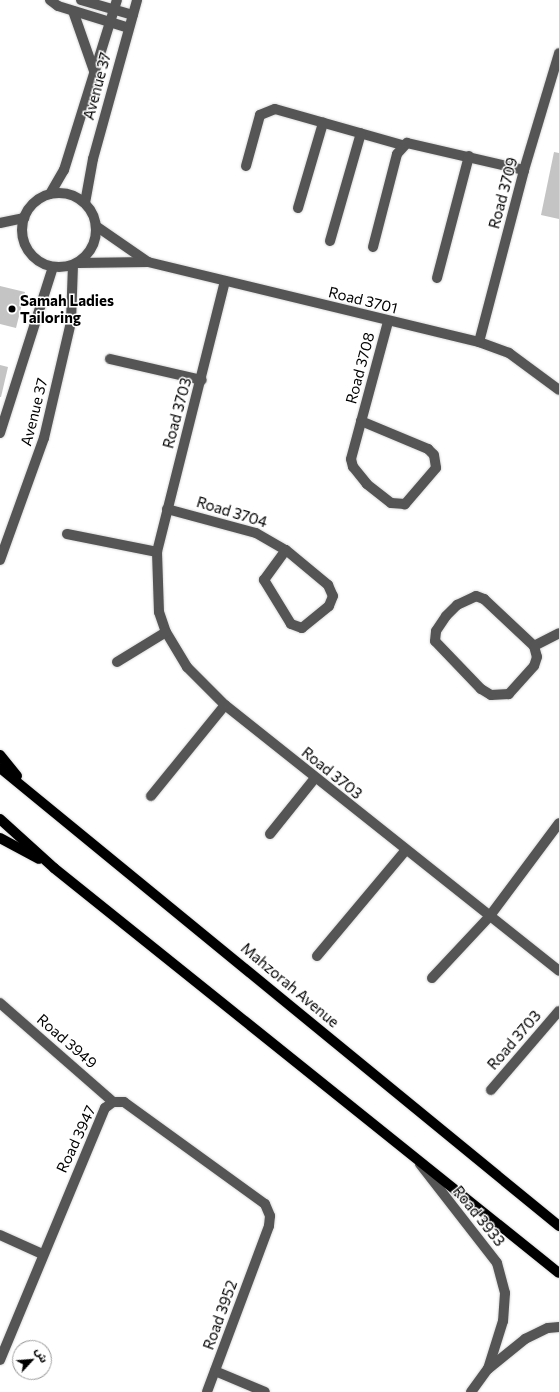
<!DOCTYPE html>
<meta charset="utf-8">
<style>
body{margin:0}
#map{position:relative;width:559px;height:1392px;overflow:hidden;background:#fff;font-family:Commissioner,"Noto Sans Arabic",sans-serif}
div>[style]{position:absolute}
[style*='--x']{left:calc(var(--x)*1px);top:calc(var(--y)*1px);width:calc(var(--w)*1px);rotate:calc(var(--a)*1deg)}
.building>*{inset:0;background:#c4c4c4}
.roads{filter:drop-shadow(0 0 1px #dbdbdb) drop-shadow(0 0 1px #dbdbdb)}
.minor>*{height:10px;margin:-5px;padding:0 5px;transform-origin:5px;border-radius:5px;background:#555}
.minor>.ring{margin:-5px;padding:0;box-sizing:content-box;background:none;border:10px solid #555;border-radius:50%}
.major>*{height:10px;margin:-5px;padding:0 5px;transform-origin:5px;border-radius:5px;background:#000}
.dots>*{width:11px;height:11px;translate:-50% -50%;box-sizing:border-box;border:2px solid #fff;border-radius:50%}
span{translate:-50% -50%;white-space:nowrap;text-align:center;line-height:1.15;-webkit-text-stroke:3px #fff;paint-order:stroke}
.street-label{font-size:15px;color:#000}
.poi-label{font-size:15px;color:#000;font-weight:700}
.left{translate:0 -50%;text-align:left}
.north{position:absolute;left:12px;top:1340px;width:40px;height:40px;box-sizing:border-box;background:#fff;border:1px solid #999;border-radius:50%;rotate:64deg;font-size:11px;font-weight:700;line-height:16px;text-align:center;color:#000}
.north::after{content:'';display:block;margin:auto;width:14px;height:18px;background:#000;clip-path:polygon(50% 0,100% 100%,50% 72%,0 100%)}
</style>
<div id="map">
<div class="building">
<i style="clip-path:polygon(554px 152px,559px 153px,559px 219px,541px 215px)"></i>
<i style="clip-path:polygon(0 286px,25px 292px,16px 328px,0 324px)"></i>
<i style="clip-path:polygon(0 365px,8px 367px,1px 397px,0 397px)"></i>
</div>
<div class="roads">
<div class="minor">
<i style="--x:50;--y:0;--w:10;--a:37"></i>
<i style="--x:58;--y:6;--w:74;--a:17.2"></i>
<i style="--x:81;--y:0;--w:54;--a:16.1"></i>
<i style="--x:73;--y:11;--w:64;--a:70.7"></i>
<i style="--x:246;--y:166;--w:53;--a:-74.6"></i>
<i style="--x:260;--y:115;--w:16;--a:-22"></i>
<i style="--x:275;--y:109;--w:132;--a:15.8"></i>
<i class="ring" style="left:22px;top:193px;width:64px;height:64px"></i>
<i style="--x:50;--y:194;--w:28;--a:-60"></i>
<i style="--x:64;--y:170;--w:178;--a:-72.7"></i>
<i style="--x:85;--y:203;--w:45;--a:-79.7"></i>
<i style="--x:93;--y:159;--w:165;--a:-74.5"></i>
<i style="--x:298;--y:208;--w:89;--a:-73.6"></i>
<i style="--x:0;--y:223;--w:25;--a:-12"></i>
<i style="--x:96;--y:226;--w:63;--a:34.7"></i>
<i style="--x:330;--y:241;--w:112;--a:-74"></i>
<i style="--x:373;--y:247;--w:96;--a:-75.5"></i>
<i style="--x:397;--y:154;--w:15;--a:-48"></i>
<i style="--x:407;--y:143;--w:120;--a:13"></i>
<i style="--x:78;--y:263;--w:70;--a:-0.8"></i>
<i style="--x:148;--y:262;--w:341;--a:13.6"></i>
<i style="--x:479;--y:342;--w:32;--a:20"></i>
<i style="--x:509;--y:353;--w:62;--a:36.5"></i>
<i style="--x:437;--y:278;--w:126;--a:-75.3"></i>
<i style="--x:225;--y:281;--w:279;--a:104.1"></i>
<i style="--x:157;--y:552;--w:60;--a:88.1"></i>
<i style="--x:159;--y:612;--w:21;--a:71"></i>
<i style="--x:166;--y:632;--w:41;--a:59"></i>
<i style="--x:187;--y:667;--w:54;--a:45"></i>
<i style="--x:225;--y:705;--w:427;--a:38.5"></i>
<i style="--x:479;--y:342;--w:178;--a:-75.3"></i>
<i style="--x:524;--y:170;--w:122;--a:-73.3"></i>
<i style="--x:110;--y:359;--w:94;--a:12.9"></i>
<i style="--x:361;--y:421;--w:73;--a:22.7"></i>
<i style="--x:428;--y:449;--w:8;--a:45"></i>
<i style="--x:434;--y:455;--w:13;--a:81"></i>
<i style="--x:436;--y:468;--w:48;--a:130.7"></i>
<i style="--x:405;--y:504;--w:14;--a:-176"></i>
<i style="--x:391;--y:503;--w:31;--a:-142"></i>
<i style="--x:367;--y:484;--w:22;--a:-129"></i>
<i style="--x:353;--y:467;--w:8;--a:-104"></i>
<i style="--x:351;--y:459;--w:142;--a:-74.9"></i>
<i style="--x:0;--y:433;--w:174;--a:-72.3"></i>
<i style="--x:167;--y:509;--w:92;--a:15.1"></i>
<i style="--x:256;--y:533;--w:34;--a:30"></i>
<i style="--x:67;--y:534;--w:92;--a:11.3"></i>
<i style="--x:286;--y:550;--w:55;--a:39.8"></i>
<i style="--x:328;--y:585;--w:12;--a:66"></i>
<i style="--x:333;--y:596;--w:11;--a:112"></i>
<i style="--x:329;--y:606;--w:35;--a:141"></i>
<i style="--x:302;--y:628;--w:12;--a:-160"></i>
<i style="--x:291;--y:624;--w:52;--a:-121.5"></i>
<i style="--x:264;--y:580;--w:37;--a:-54"></i>
<i style="--x:0;--y:560;--w:130;--a:-70.2"></i>
<i style="--x:44;--y:438;--w:119;--a:-76.9"></i>
<i style="--x:71;--y:322;--w:57;--a:-88"></i>
<i style="--x:476;--y:596;--w:9;--a:21"></i>
<i style="--x:484;--y:599;--w:69;--a:43.2"></i>
<i style="--x:534;--y:646;--w:11;--a:75"></i>
<i style="--x:537;--y:657;--w:9;--a:108"></i>
<i style="--x:534;--y:666;--w:38;--a:132"></i>
<i style="--x:509;--y:694;--w:18;--a:177"></i>
<i style="--x:491;--y:695;--w:12;--a:-149"></i>
<i style="--x:481;--y:689;--w:66;--a:-133.8"></i>
<i style="--x:435;--y:641;--w:10;--a:-84"></i>
<i style="--x:436;--y:631;--w:18;--a:-56"></i>
<i style="--x:446;--y:616;--w:16;--a:-45"></i>
<i style="--x:457;--y:605;--w:21;--a:-25"></i>
<i style="--x:534;--y:646;--w:28;--a:-27"></i>
<i style="--x:117;--y:662;--w:57;--a:-31.5"></i>
<i style="--x:151;--y:796;--w:117;--a:-50.9"></i>
<i style="--x:270;--y:834;--w:72;--a:-51.2"></i>
<i style="--x:317;--y:956;--w:137;--a:-50"></i>
<i style="--x:432;--y:978;--w:83;--a:-46.9"></i>
<i style="--x:489;--y:917;--w:117;--a:-53.3"></i>
<i style="--x:0;--y:1003;--w:150;--a:41.2"></i>
<i style="--x:491;--y:1090;--w:104;--a:-49.3"></i>
<i style="--x:420;--y:1164;--w:125;--a:52.1"></i>
<i style="--x:497;--y:1263;--w:31;--a:75"></i>
<i style="--x:505;--y:1293;--w:28;--a:94"></i>
<i style="--x:503;--y:1321;--w:50;--a:107.4"></i>
<i style="--x:0;--y:1235;--w:46;--a:24.3"></i>
<i style="--x:0;--y:1360;--w:273;--a:-67.4"></i>
<i style="--x:105;--y:1108;--w:10;--a:-37"></i>
<i style="--x:113;--y:1102;--w:11;--a:0"></i>
<i style="--x:124;--y:1102;--w:174;--a:35.9"></i>
<i style="--x:265;--y:1204;--w:13;--a:67"></i>
<i style="--x:270;--y:1216;--w:10;--a:96"></i>
<i style="--x:269;--y:1226;--w:177;--a:110.5"></i>
<i style="--x:215;--y:1371;--w:54;--a:22.8"></i>
<i style="--x:471;--y:1392;--w:29;--a:-54"></i>
<i style="--x:488;--y:1369;--w:48;--a:-39"></i>
<i style="--x:525;--y:1339;--w:25;--a:-26"></i>
<i style="--x:548;--y:1328;--w:11;--a:-5"></i>
</div>
<div class="major">
<i style="--x:0;--y:755;--w:27;--a:51"></i>
<i style="--x:0;--y:768;--w:723;--a:39.33"></i>
<i style="--x:0;--y:819;--w:73;--a:42.2"></i>
<i style="--x:54;--y:868;--w:647;--a:38.73"></i>
<i style="--x:0;--y:838;--w:44;--a:28.3"></i>
</div>
</div>
<div class="dots">
<i style="left:12px;top:309px;background:#000"></i>
</div>
<div class="street-label">
<span style="left:97px;top:86px;rotate:-75deg">Avenue 37</span>
<span style="left:503px;top:193px;rotate:-75deg">Road 3709</span>
<span style="left:363px;top:300px;rotate:14deg">Road 3701</span>
<span style="left:360px;top:368px;rotate:-75deg">Road 3708</span>
<span style="left:34px;top:412px;rotate:-76deg">Avenue 37</span>
<span style="left:177px;top:413px;rotate:-75deg">Road 3703</span>
<span style="left:232px;top:512px;rotate:17deg">Road 3704</span>
<span style="left:332px;top:773px;rotate:39deg">Road 3703</span>
<span style="left:290px;top:985px;rotate:40deg">Mahzorah Avenue</span>
<span style="left:514px;top:1040px;rotate:-49deg">Road 3703</span>
<span style="left:67px;top:1041px;rotate:41deg">Road 3949</span>
<span style="left:76px;top:1139px;rotate:-65deg">Road 3947</span>
<span style="left:479px;top:1216px;rotate:51deg">Road 3933</span>
<span style="left:220px;top:1315px;rotate:-70deg">Road 3952</span>
</div>
<div class="poi-label">
<span class="left" style="left:20px;top:309px">Samah Ladies<br>Tailoring</span>
</div>
<div class="north">ش</div>
</div>
